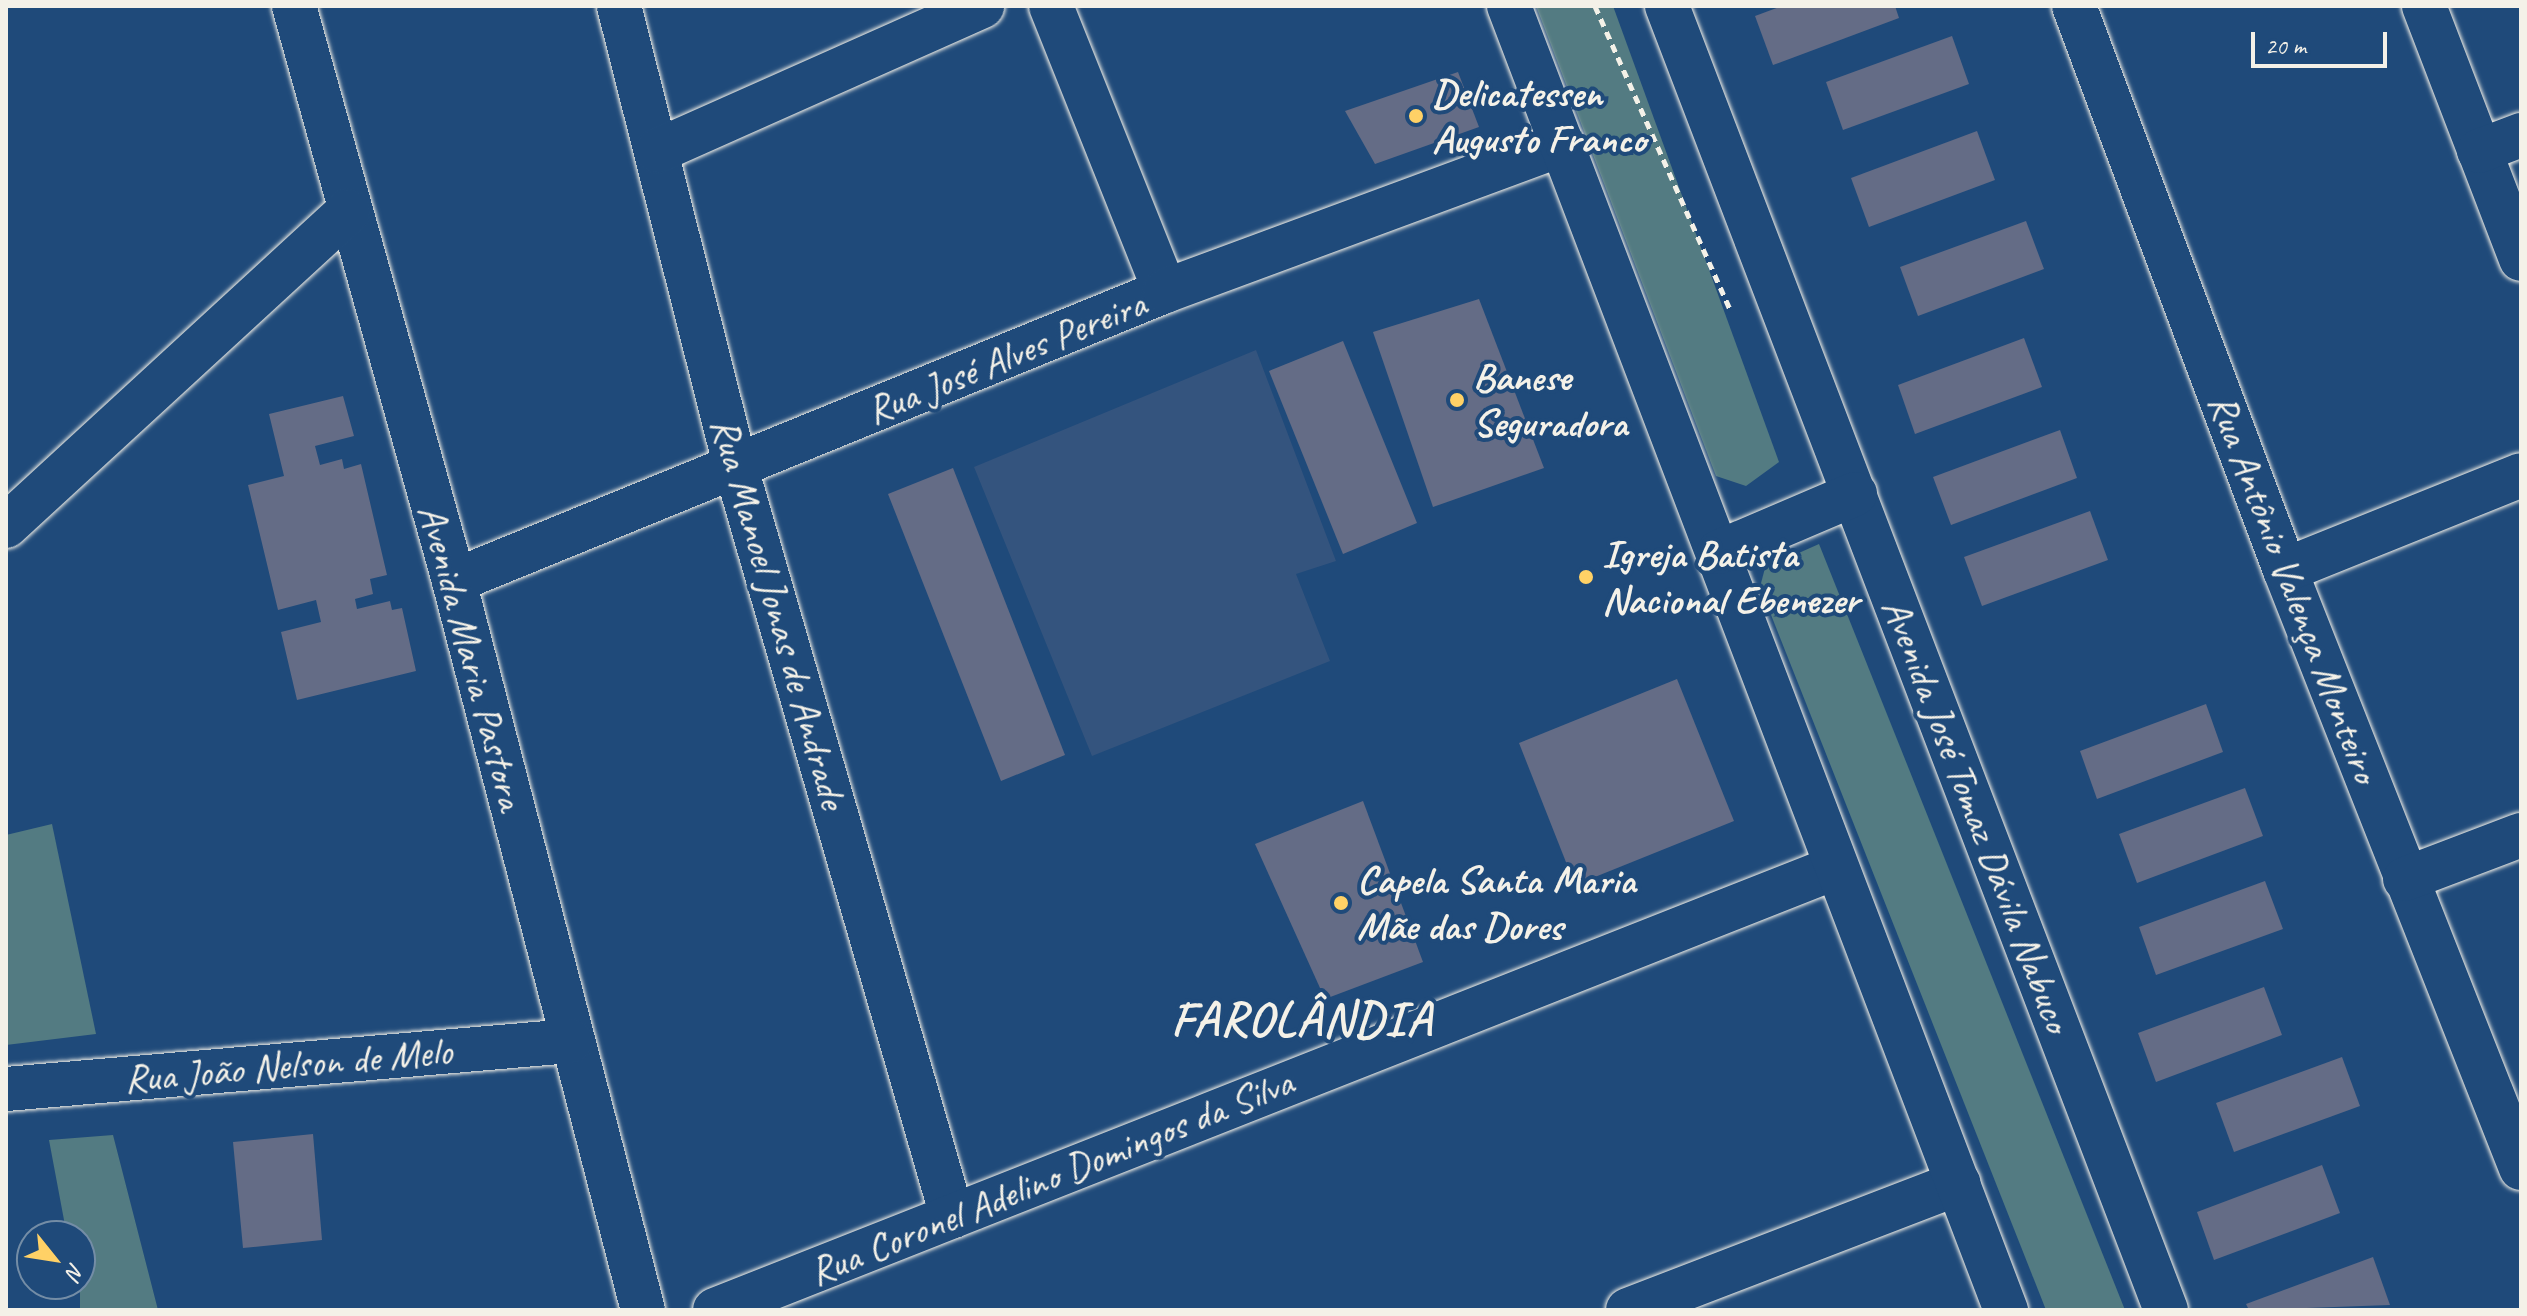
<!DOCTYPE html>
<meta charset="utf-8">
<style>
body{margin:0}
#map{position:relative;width:2527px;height:1316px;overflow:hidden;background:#1f4a7a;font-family:Caveat,sans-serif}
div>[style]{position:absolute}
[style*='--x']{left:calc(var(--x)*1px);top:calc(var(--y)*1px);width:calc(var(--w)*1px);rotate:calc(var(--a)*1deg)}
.built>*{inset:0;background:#34547e}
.green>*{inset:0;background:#537b82}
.building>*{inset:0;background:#646c86}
.path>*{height:5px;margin-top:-2.5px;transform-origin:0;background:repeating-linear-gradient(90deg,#f4f1e8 0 8px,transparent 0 14px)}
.roads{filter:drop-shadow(0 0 2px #f4f1e8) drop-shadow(0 0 2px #f4f1e8)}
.street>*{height:44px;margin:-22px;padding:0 22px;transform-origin:22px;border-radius:22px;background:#1f4a7a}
.secondary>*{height:44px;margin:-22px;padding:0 22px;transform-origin:22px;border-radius:22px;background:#1f4a7a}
.dots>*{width:22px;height:22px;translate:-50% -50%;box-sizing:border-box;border:4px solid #1f4a7a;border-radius:50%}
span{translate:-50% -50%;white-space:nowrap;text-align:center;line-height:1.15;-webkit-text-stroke:8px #1f4a7a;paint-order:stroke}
.poi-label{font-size:40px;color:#f4f1e8;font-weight:700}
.left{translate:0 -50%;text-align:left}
.street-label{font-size:40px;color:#f4f1e8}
.district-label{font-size:48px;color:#f4f1e8;font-weight:700;letter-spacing:2px}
.frame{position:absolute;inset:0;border:8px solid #f4f1e8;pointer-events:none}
.north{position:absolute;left:16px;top:1220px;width:80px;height:80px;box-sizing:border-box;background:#1f4a7a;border:2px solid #748da6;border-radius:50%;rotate:120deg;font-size:22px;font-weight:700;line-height:32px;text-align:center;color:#f4f1e8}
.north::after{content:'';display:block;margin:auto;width:28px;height:36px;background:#ffd166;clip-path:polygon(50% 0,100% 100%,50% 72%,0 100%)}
.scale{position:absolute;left:2251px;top:32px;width:136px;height:36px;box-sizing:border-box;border:4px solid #f4f1e8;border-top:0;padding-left:10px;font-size:24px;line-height:28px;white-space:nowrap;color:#f4f1e8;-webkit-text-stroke:6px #1f4a7a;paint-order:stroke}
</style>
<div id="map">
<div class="built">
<i style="clip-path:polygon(1256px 350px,1336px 561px,1296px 574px,1330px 661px,1092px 756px,974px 467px)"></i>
</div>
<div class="green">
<i style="clip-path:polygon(1536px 6px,1613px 6px,1779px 462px,1746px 486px,1716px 476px)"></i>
<i style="clip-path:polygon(1819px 544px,2125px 1310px,2046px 1310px,1760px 587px,1765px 568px)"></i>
<i style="clip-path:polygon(52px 824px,96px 1034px,6px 1045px,6px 835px)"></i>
<i style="clip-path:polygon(113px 1135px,158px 1310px,80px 1310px,80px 1236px,67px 1236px,49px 1140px)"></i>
</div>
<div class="building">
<i style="clip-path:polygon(1782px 6px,1895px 6px,1899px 18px,1773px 65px,1755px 16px)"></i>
<i style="clip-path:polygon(1952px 36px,1969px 84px,1843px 130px,1826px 82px)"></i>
<i style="clip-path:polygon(1458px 72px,1479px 127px,1375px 164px,1345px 111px)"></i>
<i style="clip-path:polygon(1977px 131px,1995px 180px,1869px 227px,1851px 178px)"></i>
<i style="clip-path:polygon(2026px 221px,2044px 269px,1918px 316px,1900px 267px)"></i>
<i style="clip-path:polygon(1479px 299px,1544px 468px,1433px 507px,1373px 332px)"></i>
<i style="clip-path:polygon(2024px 338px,2042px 387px,1915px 434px,1898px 385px)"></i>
<i style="clip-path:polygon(1343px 341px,1417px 523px,1343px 554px,1269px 371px)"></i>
<i style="clip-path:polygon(343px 396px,354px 436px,315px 446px,320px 465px,342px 459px,344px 469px,361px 464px,387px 575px,370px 579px,373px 594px,355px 599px,357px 609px,390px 601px,392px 610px,402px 608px,416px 671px,297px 700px,281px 632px,321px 622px,316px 600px,278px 610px,248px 485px,284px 476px,269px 414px)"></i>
<i style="clip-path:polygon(2060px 430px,2077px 478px,1951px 525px,1933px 477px)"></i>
<i style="clip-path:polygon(953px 468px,1065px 755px,1001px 781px,888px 494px)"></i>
<i style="clip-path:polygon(2090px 511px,2108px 560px,1982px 606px,1964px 557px)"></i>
<i style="clip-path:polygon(1677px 679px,1734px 821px,1575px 885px,1519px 743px)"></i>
<i style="clip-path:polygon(2206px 704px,2223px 752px,2097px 799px,2080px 751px)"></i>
<i style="clip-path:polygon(2245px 788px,2263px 836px,2137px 883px,2119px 834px)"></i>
<i style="clip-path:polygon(1363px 801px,1423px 962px,1325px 999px,1255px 844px)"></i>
<i style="clip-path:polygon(2265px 881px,2283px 929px,2156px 975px,2139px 927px)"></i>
<i style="clip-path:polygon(2264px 987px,2282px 1035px,2156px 1082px,2138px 1033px)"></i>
<i style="clip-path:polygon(2342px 1057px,2360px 1106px,2234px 1152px,2216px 1103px)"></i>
<i style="clip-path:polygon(313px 1134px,322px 1240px,243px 1248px,233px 1142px)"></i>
<i style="clip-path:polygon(2322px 1165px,2340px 1213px,2214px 1260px,2197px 1212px)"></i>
<i style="clip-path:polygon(2373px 1257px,2390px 1305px,2249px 1310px,2246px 1304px)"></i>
</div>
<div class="path">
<i style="--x:1595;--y:6;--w:334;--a:66"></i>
</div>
<div class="roads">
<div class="street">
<i style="--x:294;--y:6;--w:597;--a:74.45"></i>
<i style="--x:454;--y:581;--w:753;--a:75.47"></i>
<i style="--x:619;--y:6;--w:477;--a:75.8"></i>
<i style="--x:736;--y:468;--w:779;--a:73.89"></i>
<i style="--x:1051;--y:6;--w:307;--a:68.2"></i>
<i style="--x:2074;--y:6;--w:602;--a:69.49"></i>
<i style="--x:2285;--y:570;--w:643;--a:68.46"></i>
<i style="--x:2424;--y:6;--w:271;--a:69"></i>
<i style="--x:657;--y:151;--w:356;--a:-24"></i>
<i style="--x:2479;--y:151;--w:45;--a:-20.9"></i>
<i style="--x:6;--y:526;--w:465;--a:-42.6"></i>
<i style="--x:2285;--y:570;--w:254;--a:-21.9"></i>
<i style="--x:454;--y:581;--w:768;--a:-22.19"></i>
<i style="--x:1165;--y:291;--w:424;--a:-20.3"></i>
<i style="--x:2405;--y:879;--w:124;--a:-20.8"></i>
<i style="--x:6;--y:1089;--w:567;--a:-4.86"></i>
<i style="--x:715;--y:1310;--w:1203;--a:-21.55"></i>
<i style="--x:1628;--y:1310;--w:354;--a:-21"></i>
</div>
<div class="secondary">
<i style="--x:1509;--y:6;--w:1396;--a:69.14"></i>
<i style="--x:1667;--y:6;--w:1396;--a:69.06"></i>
<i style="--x:1719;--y:552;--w:148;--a:-23.1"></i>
</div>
</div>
<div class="dots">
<i style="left:1416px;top:116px;background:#ffd166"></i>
<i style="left:1457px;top:400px;background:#ffd166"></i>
<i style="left:1586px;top:577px;background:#ffd166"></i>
<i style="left:1341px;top:903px;background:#ffd166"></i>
</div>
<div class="poi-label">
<span class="left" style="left:1432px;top:116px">Delicatessen<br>Augusto Franco</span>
<span class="left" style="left:1473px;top:400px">Banese<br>Seguradora</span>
<span class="left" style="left:1602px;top:577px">Igreja Batista<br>Nacional Ebenezer</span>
<span class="left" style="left:1357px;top:903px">Capela Santa Maria<br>Mãe das Dores</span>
</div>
<div class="street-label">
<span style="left:1006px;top:357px;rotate:-22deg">Rua José Alves Pereira</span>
<span style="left:2294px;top:588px;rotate:69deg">Rua Antônio Valença Monteiro</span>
<span style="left:779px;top:613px;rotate:74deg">Rua Manoel Jonas de Andrade</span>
<span style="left:472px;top:657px;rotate:75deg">Avenida Maria Pastora</span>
<span style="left:1977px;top:815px;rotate:69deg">Avenida José Tomaz Dávila Nabuco</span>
<span style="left:288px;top:1065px;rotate:-5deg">Rua João Nelson de Melo</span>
<span style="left:1051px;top:1177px;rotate:-22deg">Rua Coronel Adelino Domingos da Silva</span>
</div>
<div class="district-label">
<span style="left:1302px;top:1020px">FAROLÂNDIA</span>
</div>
<div class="frame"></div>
<div class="north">N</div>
<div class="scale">20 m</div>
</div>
